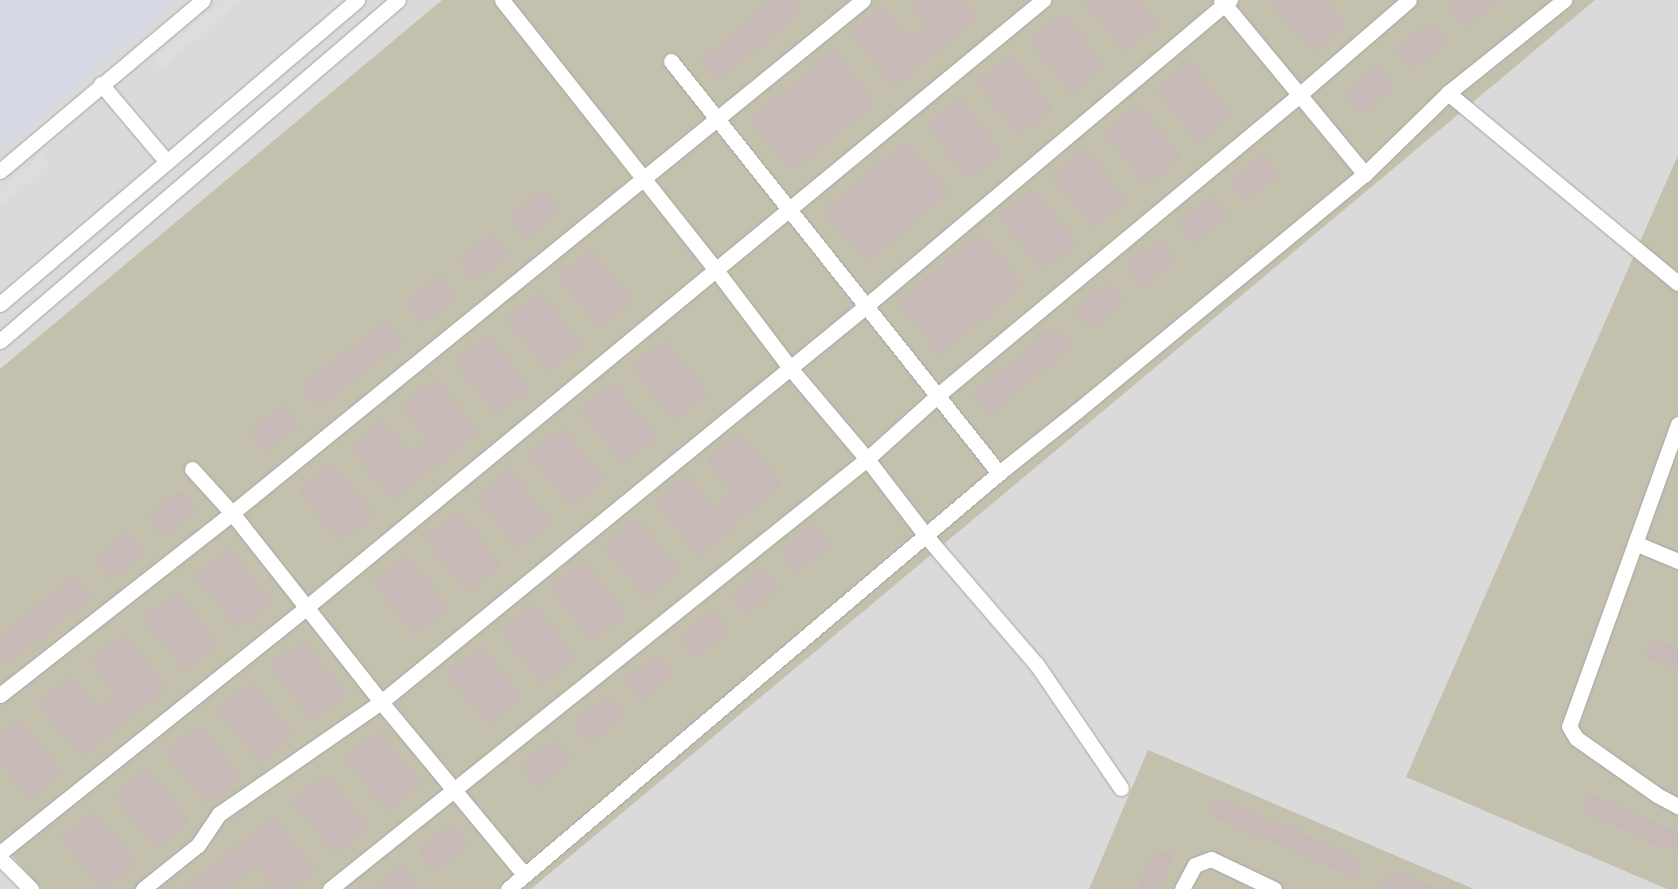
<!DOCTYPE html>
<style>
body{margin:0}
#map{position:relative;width:1678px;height:889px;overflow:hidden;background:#efe8e3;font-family:Mulish,sans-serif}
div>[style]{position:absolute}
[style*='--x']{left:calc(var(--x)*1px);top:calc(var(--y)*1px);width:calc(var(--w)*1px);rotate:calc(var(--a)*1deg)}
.residential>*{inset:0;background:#dbdada}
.construction>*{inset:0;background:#c4c0ae}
.parking>*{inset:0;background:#ddd}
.plaza>*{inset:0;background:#d7d9e5}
.building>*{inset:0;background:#c7b9b6}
.roads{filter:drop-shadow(0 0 1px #a4a4a4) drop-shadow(0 0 1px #a4a4a4)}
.minor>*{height:15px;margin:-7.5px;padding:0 7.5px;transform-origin:7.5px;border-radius:7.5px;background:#fff}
span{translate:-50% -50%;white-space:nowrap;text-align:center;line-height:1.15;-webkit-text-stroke:5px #fff;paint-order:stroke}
</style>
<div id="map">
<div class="residential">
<i style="clip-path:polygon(0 0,1678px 0,1678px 889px,0 889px)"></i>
</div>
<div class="construction">
<i style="clip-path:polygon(442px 0,1595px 0,531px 889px,41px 889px,0 842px,0 369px)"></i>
<i style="clip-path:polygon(1678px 155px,1678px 889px,1667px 889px,1406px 777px)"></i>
<i style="clip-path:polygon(1148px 750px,1474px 889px,1089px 889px)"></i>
</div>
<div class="parking">
<i style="clip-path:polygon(222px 0,241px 0,160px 70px,152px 61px)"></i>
<i style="clip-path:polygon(41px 154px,50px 165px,0 207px,0 189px)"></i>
</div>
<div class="plaza">
<i style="clip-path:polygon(0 0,176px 0,0 151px)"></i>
</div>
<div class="building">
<i style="clip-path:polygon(772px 0,791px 0,801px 12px,717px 82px,700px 61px)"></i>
<i style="clip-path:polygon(908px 0,964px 0,979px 18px,894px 86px,849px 33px,883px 6px,910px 39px,928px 25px)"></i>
<i style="clip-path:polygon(1083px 0,1140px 0,1159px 23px,1124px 51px)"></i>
<i style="clip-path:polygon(1269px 0,1326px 0,1346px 25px,1312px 52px)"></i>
<i style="clip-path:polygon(1456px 0,1499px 0,1464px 28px,1447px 7px)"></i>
<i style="clip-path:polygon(1063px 13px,1106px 66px,1072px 93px,1029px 40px)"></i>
<i style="clip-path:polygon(1430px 22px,1447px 43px,1413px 70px,1396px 49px)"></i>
<i style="clip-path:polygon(833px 50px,875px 102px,792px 171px,749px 120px)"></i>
<i style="clip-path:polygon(1011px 55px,1053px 108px,1019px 136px,976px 82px)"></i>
<i style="clip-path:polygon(1190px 61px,1233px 115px,1199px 142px,1155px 89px)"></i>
<i style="clip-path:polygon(1378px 65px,1395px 86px,1361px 114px,1344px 93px)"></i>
<i style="clip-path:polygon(959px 97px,1002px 152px,968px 179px,925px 125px)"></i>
<i style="clip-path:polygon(1138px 104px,1181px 157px,1147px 185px,1104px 132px)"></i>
<i style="clip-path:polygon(906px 141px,949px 193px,866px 263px,823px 211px)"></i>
<i style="clip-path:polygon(1085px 147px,1127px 200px,1093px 227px,1051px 175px)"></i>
<i style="clip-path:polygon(1263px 153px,1280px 175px,1246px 202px,1229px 181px)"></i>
<i style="clip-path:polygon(1034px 189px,1077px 243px,1043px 271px,999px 216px)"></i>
<i style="clip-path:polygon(543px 190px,559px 211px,526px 238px,509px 217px)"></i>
<i style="clip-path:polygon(1213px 196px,1229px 217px,1195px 244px,1178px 223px)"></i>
<i style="clip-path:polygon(492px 233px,509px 254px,475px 282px,458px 261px)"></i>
<i style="clip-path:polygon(981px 233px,1024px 285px,940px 355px,898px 303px)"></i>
<i style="clip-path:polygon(1159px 239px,1176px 260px,1142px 288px,1125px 266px)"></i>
<i style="clip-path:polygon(591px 249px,634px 301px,600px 328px,557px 276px)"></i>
<i style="clip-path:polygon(440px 275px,457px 297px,422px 324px,405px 303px)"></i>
<i style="clip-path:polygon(1108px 282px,1125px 303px,1091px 330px,1073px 309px)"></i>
<i style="clip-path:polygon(540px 292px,583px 345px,549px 372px,506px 319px)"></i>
<i style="clip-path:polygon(387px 319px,404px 341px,318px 408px,301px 387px)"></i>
<i style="clip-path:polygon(1056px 325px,1072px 346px,989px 416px,972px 395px)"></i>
<i style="clip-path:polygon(488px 335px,531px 388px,497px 415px,454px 362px)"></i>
<i style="clip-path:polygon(665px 340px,708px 393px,674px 420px,631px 367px)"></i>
<i style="clip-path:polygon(436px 378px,479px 432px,393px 500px,349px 447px,383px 420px,409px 453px,427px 438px,401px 405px)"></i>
<i style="clip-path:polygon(614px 383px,658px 437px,624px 464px,580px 410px)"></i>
<i style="clip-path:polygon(283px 404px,300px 425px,266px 453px,249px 432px)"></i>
<i style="clip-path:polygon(562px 427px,606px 479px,572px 506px,528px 454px)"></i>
<i style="clip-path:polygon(740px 432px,782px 484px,731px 525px,733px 528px,699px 555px,655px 502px,689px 475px,715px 508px,733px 494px,706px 459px)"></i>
<i style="clip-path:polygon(332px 463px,375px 515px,340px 542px,298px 491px)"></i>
<i style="clip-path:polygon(510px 468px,552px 522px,518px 549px,476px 496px)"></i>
<i style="clip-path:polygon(181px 490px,197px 511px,163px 538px,146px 517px)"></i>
<i style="clip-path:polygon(458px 511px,501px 565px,467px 592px,424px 538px)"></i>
<i style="clip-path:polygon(637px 518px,681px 571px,646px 598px,603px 545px)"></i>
<i style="clip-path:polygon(814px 524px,831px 545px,797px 572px,780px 552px)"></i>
<i style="clip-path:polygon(128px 532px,145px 553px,111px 580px,94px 559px)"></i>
<i style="clip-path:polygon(229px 548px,272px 602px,238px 629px,195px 576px)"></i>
<i style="clip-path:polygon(406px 554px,449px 607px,415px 634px,372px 581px)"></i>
<i style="clip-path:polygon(584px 561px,627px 613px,592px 641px,550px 588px)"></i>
<i style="clip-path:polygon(763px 567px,780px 588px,746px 615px,729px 594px)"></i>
<i style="clip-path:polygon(76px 576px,92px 597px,6px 665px,0 657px,0 635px)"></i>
<i style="clip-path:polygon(177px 591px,219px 644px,185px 672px,143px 618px)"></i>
<i style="clip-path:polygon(533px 603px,576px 657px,542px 684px,499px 630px)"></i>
<i style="clip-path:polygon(712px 609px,729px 630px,695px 658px,678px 637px)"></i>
<i style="clip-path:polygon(124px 634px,167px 688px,82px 756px,37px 703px,72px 676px,98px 709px,116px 694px,90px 661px)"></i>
<i style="clip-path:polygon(303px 640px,347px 693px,313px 720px,269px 667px)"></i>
<i style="clip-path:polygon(1655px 641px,1678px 648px,1678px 671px,1644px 656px,1650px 644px,1653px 645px)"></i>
<i style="clip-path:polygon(481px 646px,523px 698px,489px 725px,447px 674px)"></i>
<i style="clip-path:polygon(658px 653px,675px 674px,641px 701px,624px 680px)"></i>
<i style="clip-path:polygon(251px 683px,294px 735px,260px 763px,217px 710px)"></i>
<i style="clip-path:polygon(607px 695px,624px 716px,590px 743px,573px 722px)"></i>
<i style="clip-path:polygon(21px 720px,63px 772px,29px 799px,0 762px,0 736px)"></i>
<i style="clip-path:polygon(199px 725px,241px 778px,207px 805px,164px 752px)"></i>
<i style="clip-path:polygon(378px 731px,422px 784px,388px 812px,343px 758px)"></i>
<i style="clip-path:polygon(555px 738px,572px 760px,538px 787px,521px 766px)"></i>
<i style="clip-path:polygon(147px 767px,190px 822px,156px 849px,113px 794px)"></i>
<i style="clip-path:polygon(326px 774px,369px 827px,335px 854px,292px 801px)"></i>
<i style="clip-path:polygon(1589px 793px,1678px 832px,1678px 852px,1667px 847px,1666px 850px,1643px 840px,1644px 837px,1593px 818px,1594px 815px,1585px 812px,1587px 807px,1583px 806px)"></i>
<i style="clip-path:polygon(1219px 798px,1228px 802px,1229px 800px,1278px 824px,1279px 821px,1302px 831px,1301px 834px,1352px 853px,1351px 855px,1360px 860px,1358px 864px,1362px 866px,1357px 879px,1208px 814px,1214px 801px,1218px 803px)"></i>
<i style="clip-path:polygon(95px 811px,137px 863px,105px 889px,102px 889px,60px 838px)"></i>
<i style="clip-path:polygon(273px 817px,315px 870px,291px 889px,275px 889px,256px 865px,227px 889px,184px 889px)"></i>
<i style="clip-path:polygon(452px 823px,468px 844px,434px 872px,417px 851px)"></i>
<i style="clip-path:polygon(1161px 850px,1174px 855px,1160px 889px,1139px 889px,1141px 884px,1139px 883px,1148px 860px,1151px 861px,1155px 852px,1160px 854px)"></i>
<i style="clip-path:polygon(401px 866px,419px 889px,371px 889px)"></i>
<i style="clip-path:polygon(1391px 872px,1400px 875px,1401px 873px,1438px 889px,1379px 889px,1386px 874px,1389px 876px)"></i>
</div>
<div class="roads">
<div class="minor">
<i style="--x:502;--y:0;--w:345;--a:51.6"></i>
<i style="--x:716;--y:270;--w:123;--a:52.9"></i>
<i style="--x:790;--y:368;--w:119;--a:49.8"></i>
<i style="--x:867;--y:459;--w:97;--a:52.5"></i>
<i style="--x:926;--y:536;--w:170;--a:49.3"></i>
<i style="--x:1037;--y:665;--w:149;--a:55.7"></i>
<i style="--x:1221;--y:0;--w:226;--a:50.4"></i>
<i style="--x:671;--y:61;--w:527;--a:51.48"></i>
<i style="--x:101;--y:84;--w:102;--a:49.8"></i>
<i style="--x:1448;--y:93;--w:298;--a:39.6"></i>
<i style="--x:0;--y:171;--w:265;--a:-40.1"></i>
<i style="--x:0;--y:304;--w:469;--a:-40.4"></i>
<i style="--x:0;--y:341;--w:524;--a:-40.59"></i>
<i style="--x:1678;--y:424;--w:321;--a:109.8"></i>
<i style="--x:1569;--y:726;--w:14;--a:60"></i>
<i style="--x:1576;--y:738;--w:99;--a:35.1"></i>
<i style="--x:1657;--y:795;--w:24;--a:28"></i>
<i style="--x:192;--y:469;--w:59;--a:47.7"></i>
<i style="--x:232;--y:513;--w:241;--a:51.7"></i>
<i style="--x:381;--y:702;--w:224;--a:50.3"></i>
<i style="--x:1635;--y:543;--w:47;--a:22.7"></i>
<i style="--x:0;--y:695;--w:295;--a:-38.1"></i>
<i style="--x:232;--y:513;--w:813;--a:-39.11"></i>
<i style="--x:0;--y:853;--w:395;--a:-38.7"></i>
<i style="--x:308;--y:606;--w:953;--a:-39.51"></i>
<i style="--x:0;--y:858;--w:44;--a:45"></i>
<i style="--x:143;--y:889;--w:70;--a:-38.7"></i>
<i style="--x:198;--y:845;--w:37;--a:-56"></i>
<i style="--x:219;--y:814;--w:197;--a:-34.7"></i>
<i style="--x:381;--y:702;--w:626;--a:-39.23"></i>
<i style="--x:866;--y:306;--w:476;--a:-40.1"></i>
<i style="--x:330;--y:889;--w:688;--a:-38.69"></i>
<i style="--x:867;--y:459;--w:96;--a:-42"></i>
<i style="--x:938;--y:395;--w:469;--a:-39.7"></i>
<i style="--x:1299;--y:95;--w:145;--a:-40.8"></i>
<i style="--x:508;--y:889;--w:644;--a:-40.27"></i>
<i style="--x:999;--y:473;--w:100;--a:-38.5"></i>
<i style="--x:1077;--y:411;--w:373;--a:-39.5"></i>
<i style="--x:1365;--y:174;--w:116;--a:-44.3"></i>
<i style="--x:1448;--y:93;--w:149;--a:-38.7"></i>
<i style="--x:1182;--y:889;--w:27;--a:-62"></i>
<i style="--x:1195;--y:865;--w:17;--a:-21"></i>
<i style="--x:1211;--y:859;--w:70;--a:25.5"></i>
</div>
</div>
</div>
